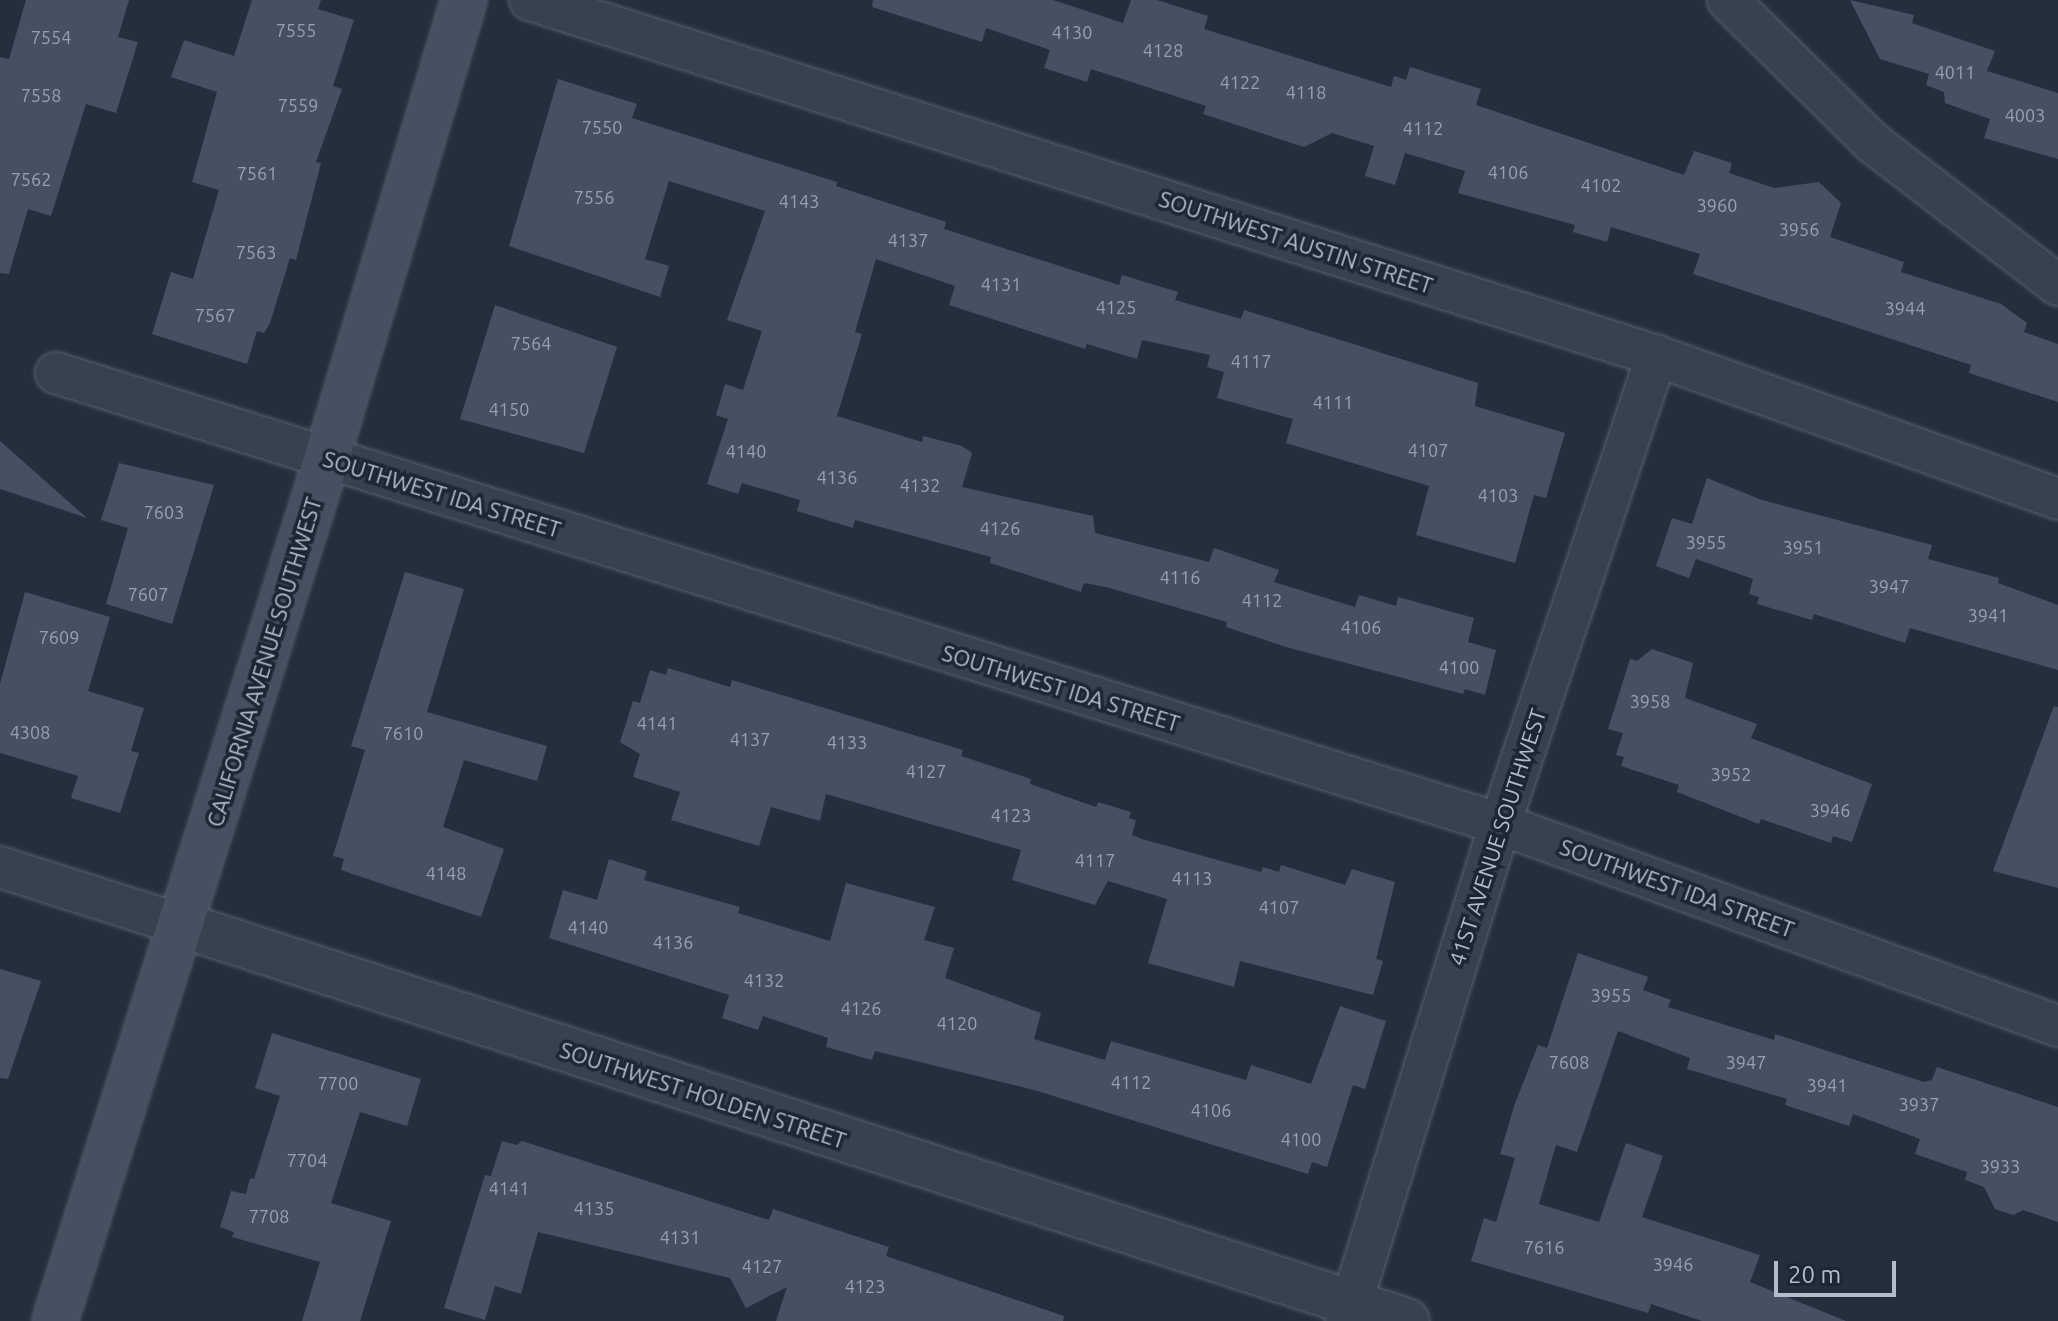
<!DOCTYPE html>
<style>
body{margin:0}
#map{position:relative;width:2058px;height:1321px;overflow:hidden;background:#242f3e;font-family:Ubuntu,sans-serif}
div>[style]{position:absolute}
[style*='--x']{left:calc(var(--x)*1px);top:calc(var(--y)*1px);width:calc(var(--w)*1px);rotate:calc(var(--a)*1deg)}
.building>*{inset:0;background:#455162}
.roads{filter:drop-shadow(0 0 2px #565f6c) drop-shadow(0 0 2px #565f6c)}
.minor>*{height:40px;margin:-20px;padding:0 20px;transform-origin:20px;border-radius:20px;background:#38414e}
.tertiary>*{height:44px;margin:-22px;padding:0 22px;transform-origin:22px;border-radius:22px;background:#38414e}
.secondary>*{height:44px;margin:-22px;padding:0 22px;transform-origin:22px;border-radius:22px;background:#465061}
span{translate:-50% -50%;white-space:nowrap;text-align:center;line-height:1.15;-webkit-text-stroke:7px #1d2633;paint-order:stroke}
.number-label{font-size:18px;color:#98a1af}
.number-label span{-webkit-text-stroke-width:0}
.street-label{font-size:22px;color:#b4bcc9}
.scale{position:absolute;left:1774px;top:1261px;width:122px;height:36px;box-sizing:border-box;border:4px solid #b4bcc9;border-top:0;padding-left:10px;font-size:24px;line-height:28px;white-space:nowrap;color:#b4bcc9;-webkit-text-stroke:6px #1d2633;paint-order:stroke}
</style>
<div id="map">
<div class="building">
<i style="clip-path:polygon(26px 0,129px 0,118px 37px,138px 42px,116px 113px,86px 104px,51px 216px,28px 209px,9px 274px,0 273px,0 57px,9px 59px)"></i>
<i style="clip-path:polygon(252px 0,321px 0,318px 9px,354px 20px,333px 86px,342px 89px,316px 162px,321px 163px,296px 260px,290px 258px,270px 323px,264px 333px,257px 331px,247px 364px,152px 334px,171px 272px,193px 279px,219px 190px,192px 182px,217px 92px,171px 77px,184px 40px,234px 56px)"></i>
<i style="clip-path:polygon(873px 0,1053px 0,1123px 23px,1131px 0,1157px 0,1208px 16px,1204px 29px,1391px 87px,1394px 76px,1406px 80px,1410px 67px,1481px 89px,1476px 105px,1684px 175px,1694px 151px,1732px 163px,1729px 173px,1774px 188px,1819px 182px,1841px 203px,1830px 237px,1904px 262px,1901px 272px,2001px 304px,2027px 323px,2024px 332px,2058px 344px,2058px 402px,1969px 373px,1971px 365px,1693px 274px,1700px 254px,1611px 227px,1607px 242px,1573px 232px,1575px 225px,1458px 193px,1465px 171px,1405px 153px,1395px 185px,1365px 176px,1374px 146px,1332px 133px,1304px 147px,1203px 114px,1206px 106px,1091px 69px,1087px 82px,1044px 68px,1050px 50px,986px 28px,982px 42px,872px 7px)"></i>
<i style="clip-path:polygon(1850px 0,1914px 15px,1912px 23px,1995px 51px,1987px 71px,2058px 93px,2058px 159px,1984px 138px,1990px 119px,1945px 103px,1944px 92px,1926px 85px,1929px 74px,1880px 59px)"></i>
<i style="clip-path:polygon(558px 79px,637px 104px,632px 118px,837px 182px,836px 186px,946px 222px,944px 229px,1119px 285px,1122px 275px,1178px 292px,1175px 300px,1241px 319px,1244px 310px,1478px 383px,1475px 406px,1565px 433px,1546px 498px,1534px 495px,1515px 563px,1416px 535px,1429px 486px,1286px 443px,1293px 419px,1217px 398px,1224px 372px,1207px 367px,1210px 355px,1142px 340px,1137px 359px,1087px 344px,1085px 349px,949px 305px,955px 286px,876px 259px,855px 332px,862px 334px,837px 416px,922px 442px,923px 436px,962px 446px,972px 453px,962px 487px,1093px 516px,1095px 533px,1209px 562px,1214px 548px,1279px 570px,1274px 582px,1355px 607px,1359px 595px,1396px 606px,1398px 597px,1474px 618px,1468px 642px,1496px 650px,1485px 695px,1465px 689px,1463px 694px,1286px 647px,1226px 627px,1227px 622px,1106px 587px,1084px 583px,1081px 592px,990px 563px,991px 557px,855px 520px,853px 528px,797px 511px,800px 500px,742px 483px,738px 494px,707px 484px,728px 419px,716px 415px,725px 384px,743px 390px,762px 331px,727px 320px,765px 211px,669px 181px,645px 259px,669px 266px,660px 297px,509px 246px)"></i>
<i style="clip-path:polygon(495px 305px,617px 347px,584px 453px,460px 419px)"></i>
<i style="clip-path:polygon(0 441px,87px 518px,0 489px)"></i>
<i style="clip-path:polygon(119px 463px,214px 485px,172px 624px,106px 604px,128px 528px,101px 520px)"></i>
<i style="clip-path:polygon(1707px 478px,1762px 500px,1932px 545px,1928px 559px,1999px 578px,1998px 583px,2058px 605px,2058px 670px,1910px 628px,1905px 643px,1814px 614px,1812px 620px,1757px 604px,1759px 597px,1749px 594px,1753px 579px,1696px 559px,1689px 578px,1656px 566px,1672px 518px,1692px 524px)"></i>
<i style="clip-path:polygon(405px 572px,464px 589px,427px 712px,547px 746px,537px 781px,464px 760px,443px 827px,504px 849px,481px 917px,341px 870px,344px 859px,333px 856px,365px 750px,351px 746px)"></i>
<i style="clip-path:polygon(25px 592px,110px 617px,88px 691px,144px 708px,131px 751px,139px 753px,120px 813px,71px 798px,78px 776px,0 753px,0 684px)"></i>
<i style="clip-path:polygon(1652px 649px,1693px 663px,1685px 698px,1757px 724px,1751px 738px,1872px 784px,1852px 842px,1833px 836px,1831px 843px,1761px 819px,1759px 824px,1677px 792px,1679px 785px,1621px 766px,1624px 757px,1616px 755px,1623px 733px,1608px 729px,1630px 659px,1637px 661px)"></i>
<i style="clip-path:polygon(668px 668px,730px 687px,732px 680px,963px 750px,961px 756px,1031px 779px,1030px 784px,1096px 807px,1098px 802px,1131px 812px,1129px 818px,1136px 820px,1132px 835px,1142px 839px,1261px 872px,1263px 867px,1279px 872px,1281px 865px,1345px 885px,1352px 869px,1395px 882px,1376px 959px,1383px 961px,1373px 995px,1240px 961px,1234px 987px,1148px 963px,1167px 899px,1108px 881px,1095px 905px,1012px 880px,1021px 850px,826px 794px,820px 821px,771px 807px,759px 846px,671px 820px,680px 792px,633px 777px,640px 754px,620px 742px,633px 701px,640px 703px,650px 670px,666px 675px)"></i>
<i style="clip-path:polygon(2054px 706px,2058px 707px,2058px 888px,1993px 871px)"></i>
<i style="clip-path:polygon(609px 859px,647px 871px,644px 880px,740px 907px,738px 913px,830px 941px,846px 883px,935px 907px,924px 940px,954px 948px,945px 978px,1041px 1013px,1034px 1039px,1105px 1060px,1111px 1041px,1246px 1080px,1251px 1065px,1311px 1084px,1340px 1006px,1386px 1021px,1365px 1089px,1353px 1085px,1327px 1167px,1312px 1162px,1308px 1174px,1034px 1090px,875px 1051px,872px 1060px,826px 1047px,828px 1038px,763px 1016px,758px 1030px,722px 1018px,729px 995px,549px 938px,563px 890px,597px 900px)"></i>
<i style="clip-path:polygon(1578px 953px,1648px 977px,1643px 990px,1671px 1000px,1668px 1007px,1774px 1040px,1775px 1034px,1924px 1082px,1932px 1080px,1937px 1067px,2058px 1107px,2058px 1222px,2023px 1210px,2013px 1215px,1995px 1209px,1984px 1187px,1965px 1180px,1967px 1172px,1915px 1154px,1920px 1139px,1853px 1114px,1849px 1126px,1785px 1105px,1787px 1099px,1687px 1069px,1690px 1058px,1618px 1031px,1577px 1152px,1556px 1145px,1539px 1204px,1599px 1222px,1626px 1143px,1663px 1156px,1642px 1217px,1760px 1255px,1750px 1282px,1846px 1321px,1702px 1321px,1651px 1304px,1648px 1313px,1471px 1261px,1484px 1218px,1496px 1222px,1515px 1158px,1500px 1154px,1514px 1106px,1538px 1045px,1547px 1048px)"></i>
<i style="clip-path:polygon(0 969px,41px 981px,8px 1079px,0 1078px)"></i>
<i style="clip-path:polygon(272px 1033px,421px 1079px,407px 1126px,360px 1112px,331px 1203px,391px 1221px,360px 1321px,302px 1321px,320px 1262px,232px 1237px,234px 1232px,220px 1227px,231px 1191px,246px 1194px,250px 1178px,254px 1179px,280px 1096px,255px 1088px)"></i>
<i style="clip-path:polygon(502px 1141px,517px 1145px,522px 1141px,769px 1220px,773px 1209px,889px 1247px,886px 1256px,1064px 1316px,1063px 1321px,776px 1321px,787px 1287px,746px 1308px,730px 1278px,538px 1232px,521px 1294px,495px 1286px,485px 1320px,444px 1308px,485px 1175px,491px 1176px)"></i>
</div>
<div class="roads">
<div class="minor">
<i style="--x:530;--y:0;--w:1182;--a:17.53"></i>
<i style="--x:1657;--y:356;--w:426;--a:19.6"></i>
<i style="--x:1728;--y:0;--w:204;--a:44.6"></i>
<i style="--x:1873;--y:143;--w:233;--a:37.5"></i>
<i style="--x:56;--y:373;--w:1513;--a:17.34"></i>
<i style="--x:1500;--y:824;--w:593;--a:19.9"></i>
<i style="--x:0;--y:867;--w:191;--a:17.7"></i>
<i style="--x:1346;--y:1321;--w:520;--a:-72.78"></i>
<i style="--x:1500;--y:824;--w:494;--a:-71.5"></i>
</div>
<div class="tertiary">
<i style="--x:182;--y:925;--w:1287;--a:17.91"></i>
</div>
<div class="secondary">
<i style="--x:55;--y:1321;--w:864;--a:-72.49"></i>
<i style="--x:315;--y:497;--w:519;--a:-73.31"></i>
</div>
</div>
<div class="number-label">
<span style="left:296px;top:30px">7555</span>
<span style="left:1072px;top:32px">4130</span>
<span style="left:51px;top:37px">7554</span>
<span style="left:1163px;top:50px">4128</span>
<span style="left:1955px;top:72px">4011</span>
<span style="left:1240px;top:82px">4122</span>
<span style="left:1306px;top:92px">4118</span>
<span style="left:41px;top:95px">7558</span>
<span style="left:298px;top:105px">7559</span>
<span style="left:2025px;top:115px">4003</span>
<span style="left:602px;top:127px">7550</span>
<span style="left:1423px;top:128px">4112</span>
<span style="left:1508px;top:172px">4106</span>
<span style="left:257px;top:173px">7561</span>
<span style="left:31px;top:179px">7562</span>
<span style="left:1601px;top:185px">4102</span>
<span style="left:594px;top:197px">7556</span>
<span style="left:799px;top:201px">4143</span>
<span style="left:1717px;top:205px">3960</span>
<span style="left:1799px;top:229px">3956</span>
<span style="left:908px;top:240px">4137</span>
<span style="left:256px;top:252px">7563</span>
<span style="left:1001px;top:284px">4131</span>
<span style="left:1116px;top:307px">4125</span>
<span style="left:1905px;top:308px">3944</span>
<span style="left:215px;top:315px">7567</span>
<span style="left:531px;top:343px">7564</span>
<span style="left:1251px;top:361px">4117</span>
<span style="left:1333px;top:402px">4111</span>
<span style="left:509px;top:409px">4150</span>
<span style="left:1428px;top:450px">4107</span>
<span style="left:746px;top:451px">4140</span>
<span style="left:837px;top:477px">4136</span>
<span style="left:920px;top:485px">4132</span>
<span style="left:1498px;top:495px">4103</span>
<span style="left:164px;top:512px">7603</span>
<span style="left:1000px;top:528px">4126</span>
<span style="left:1706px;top:542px">3955</span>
<span style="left:1803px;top:547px">3951</span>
<span style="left:1180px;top:577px">4116</span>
<span style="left:1889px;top:586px">3947</span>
<span style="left:148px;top:594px">7607</span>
<span style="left:1262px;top:600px">4112</span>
<span style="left:1988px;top:615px">3941</span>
<span style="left:1361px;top:627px">4106</span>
<span style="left:59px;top:637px">7609</span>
<span style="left:1459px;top:667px">4100</span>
<span style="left:1650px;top:701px">3958</span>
<span style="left:657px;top:723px">4141</span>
<span style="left:30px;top:732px">4308</span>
<span style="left:403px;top:733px">7610</span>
<span style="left:750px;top:739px">4137</span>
<span style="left:847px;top:742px">4133</span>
<span style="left:926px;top:771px">4127</span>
<span style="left:1731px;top:774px">3952</span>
<span style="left:1830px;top:810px">3946</span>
<span style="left:1011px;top:815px">4123</span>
<span style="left:1095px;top:860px">4117</span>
<span style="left:446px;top:873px">4148</span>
<span style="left:1192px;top:878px">4113</span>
<span style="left:1279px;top:907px">4107</span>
<span style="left:588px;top:927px">4140</span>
<span style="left:673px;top:942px">4136</span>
<span style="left:764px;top:980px">4132</span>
<span style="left:1611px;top:995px">3955</span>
<span style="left:861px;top:1008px">4126</span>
<span style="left:957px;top:1023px">4120</span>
<span style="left:1569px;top:1062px">7608</span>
<span style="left:1746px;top:1062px">3947</span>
<span style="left:1131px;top:1082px">4112</span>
<span style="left:338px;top:1083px">7700</span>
<span style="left:1827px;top:1085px">3941</span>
<span style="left:1919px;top:1104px">3937</span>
<span style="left:1211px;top:1110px">4106</span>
<span style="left:1301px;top:1139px">4100</span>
<span style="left:307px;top:1160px">7704</span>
<span style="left:2000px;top:1166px">3933</span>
<span style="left:509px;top:1188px">4141</span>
<span style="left:594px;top:1208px">4135</span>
<span style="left:269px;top:1216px">7708</span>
<span style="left:680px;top:1237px">4131</span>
<span style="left:1544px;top:1247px">7616</span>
<span style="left:1673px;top:1264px">3946</span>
<span style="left:762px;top:1266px">4127</span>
<span style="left:865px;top:1286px">4123</span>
</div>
<div class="street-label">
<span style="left:1296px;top:242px;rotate:18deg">SOUTHWEST AUSTIN STREET</span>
<span style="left:442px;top:494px;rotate:17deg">SOUTHWEST IDA STREET</span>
<span style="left:264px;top:662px;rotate:-73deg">CALIFORNIA AVENUE SOUTHWEST</span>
<span style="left:1061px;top:688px;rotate:17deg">SOUTHWEST IDA STREET</span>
<span style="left:1497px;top:837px;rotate:-72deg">41ST AVENUE SOUTHWEST</span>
<span style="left:1677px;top:888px;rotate:20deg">SOUTHWEST IDA STREET</span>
<span style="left:703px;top:1095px;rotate:18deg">SOUTHWEST HOLDEN STREET</span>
</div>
<div class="scale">20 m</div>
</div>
